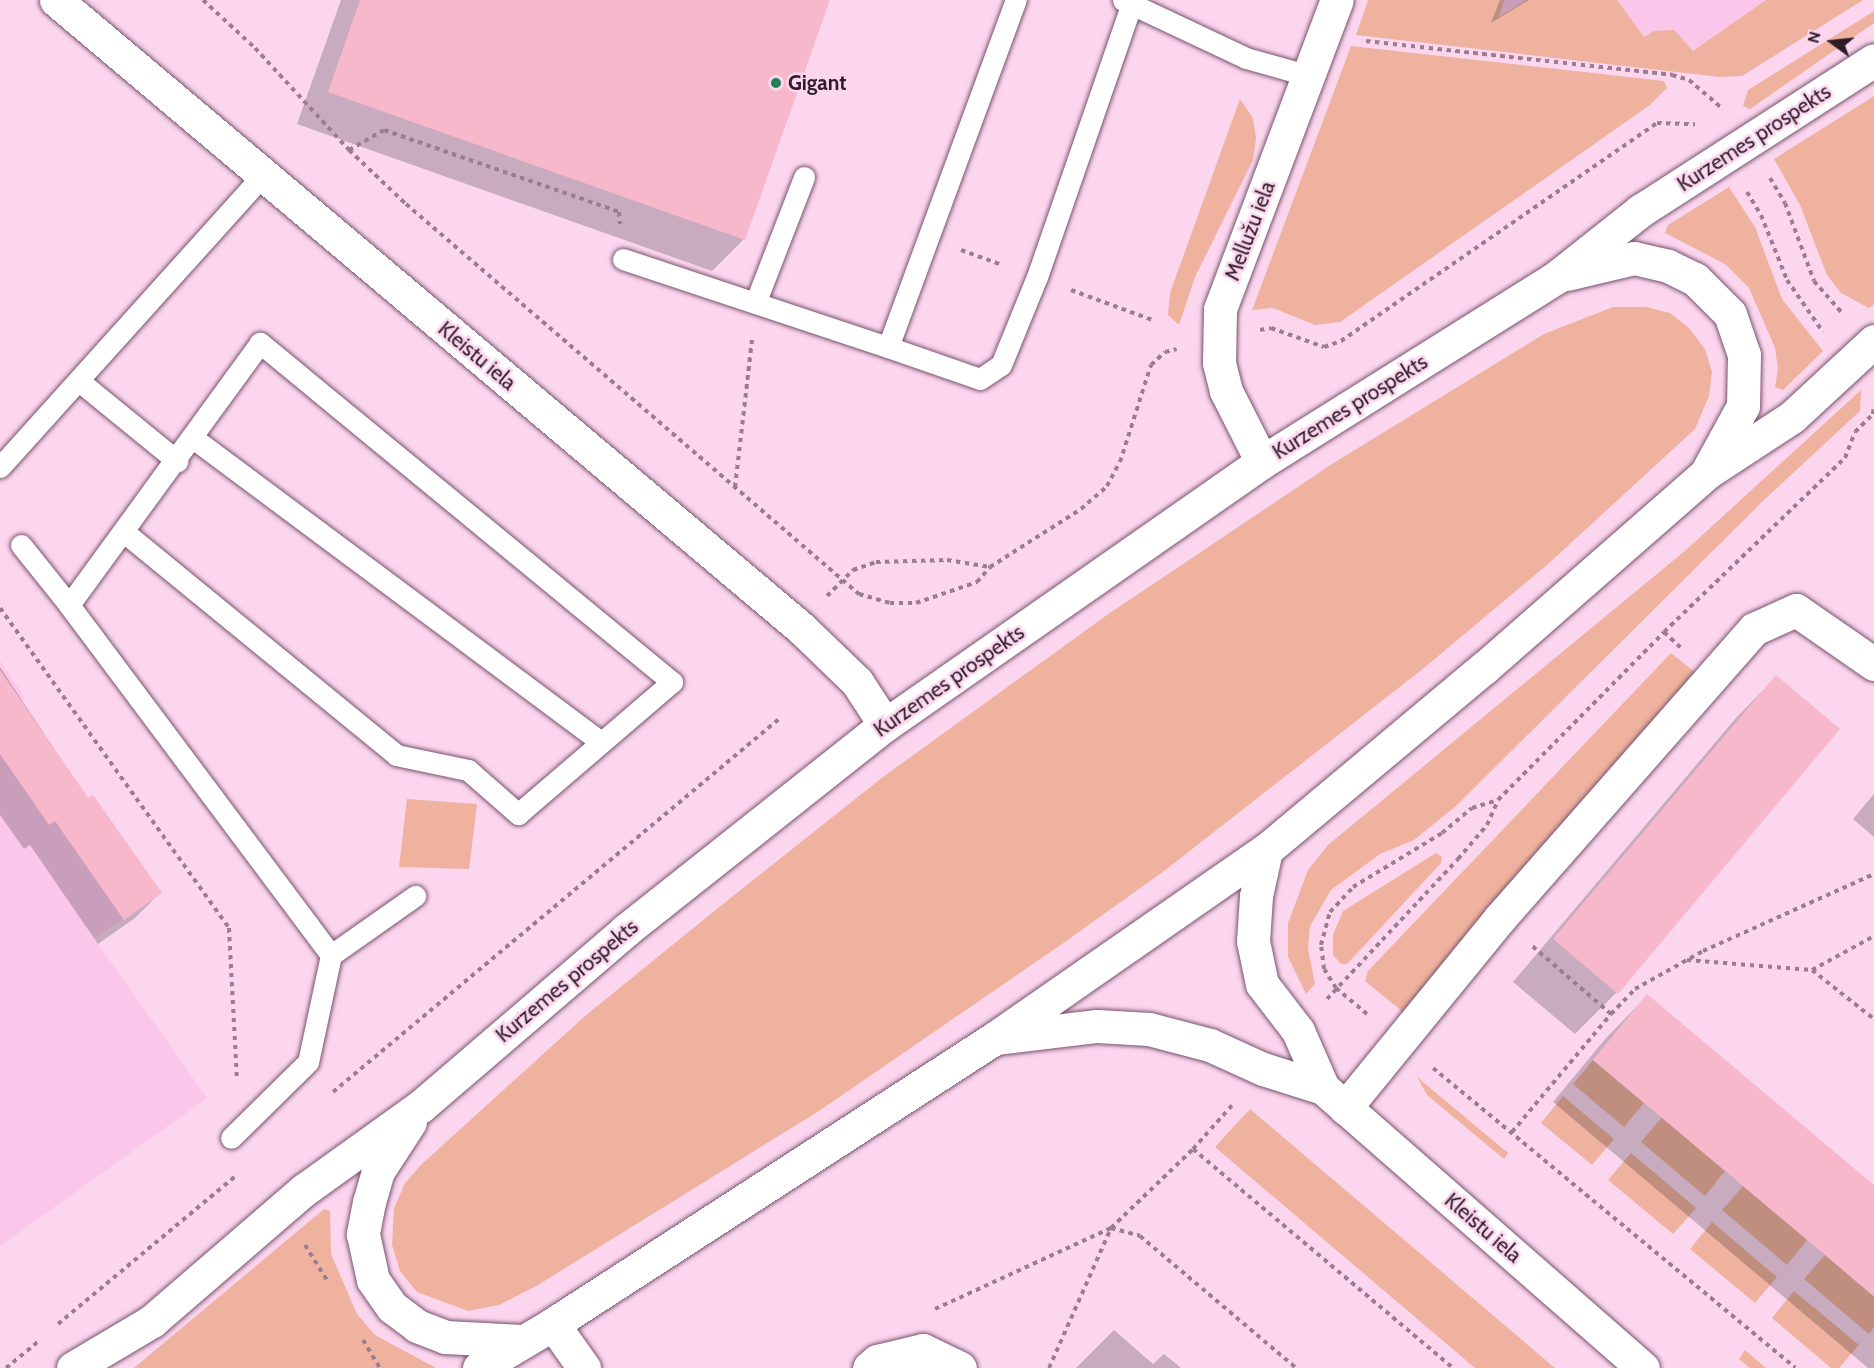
<!DOCTYPE html>
<meta charset="utf-8">
<style>
body{margin:0}
#map{position:relative;width:1874px;height:1368px;overflow:hidden;background:#fbd6ee;font-family:Cabin,sans-serif}
div>[style]{position:absolute}
[style*='--x']{left:calc(var(--x)*1px);top:calc(var(--y)*1px);width:calc(var(--w)*1px);rotate:calc(var(--a)*1deg)}
.built>*{inset:0;background:#fac6e9}
.green>*{inset:0;background:#efb29e}
.shadow>*{inset:0;background:#0003}
.building>*{inset:0;background:#f7b8cb}
.path>*{height:4px;margin-top:-2px;transform-origin:0;background:repeating-linear-gradient(90deg,#9a7e90 0 4.5px,transparent 0 9px)}
.roads{filter:drop-shadow(0 0 2px #79526d) drop-shadow(0 0 2px #79526d)}
.service>*{height:21px;margin:-10.5px;padding:0 10.5px;transform-origin:10.5px;border-radius:10.5px;background:#fff}
.minor>*{height:33px;margin:-16.5px;padding:0 16.5px;transform-origin:16.5px;border-radius:16.5px;background:#fff}
.tertiary>*{height:33px;margin:-16.5px;padding:0 16.5px;transform-origin:16.5px;border-radius:16.5px;background:#fff}
.secondary>*{height:33px;margin:-16.5px;padding:0 16.5px;transform-origin:16.5px;border-radius:16.5px;background:#fff}
.dots>*{width:16px;height:16px;translate:-50% -50%;box-sizing:border-box;border:3px solid #fbd6ee;border-radius:50%}
span{translate:-50% -50%;white-space:nowrap;text-align:center;line-height:1.15;-webkit-text-stroke:5px #fbd6ee;paint-order:stroke}
.poi-label{font-size:21px;color:#2e1d28;font-weight:700}
.left{translate:0 -50%;text-align:left}
.street-label{font-size:21px;color:#2e1d28}
.north{position:absolute;left:1802px;top:12px;width:60px;height:60px;-webkit-text-stroke:4px #fbd6ee;paint-order:stroke;rotate:285deg;font-size:16px;font-weight:700;line-height:24px;text-align:center;color:#2e1d28}
.north::after{content:'';display:block;margin:auto;width:21px;height:27px;background:#2e1d28;clip-path:polygon(50% 0,100% 100%,50% 72%,0 100%)}
</style>
<div id="map">
<div class="built">
<i style="clip-path:polygon(1382px 0,1783px 0,1701px 57px)"></i>
<i style="clip-path:polygon(0 661px,25px 698px,21px 701px,88px 797px,93px 795px,162px 893px,94px 938px,207px 1098px,0 1246px)"></i>
</div>
<div class="green">
<i style="clip-path:polygon(1368px 0,1504px 0,1499px 17px,1526px 0,1617px 0,1644px 37px,1654px 31px,1674px 30px,1693px 51px,1766px 0,1863px 0,1742px 76px,1720px 77px,1356px 35px)"></i>
<i style="clip-path:polygon(1874px 11px,1874px 23px,1750px 109px,1743px 106px,1748px 90px)"></i>
<i style="clip-path:polygon(1351px 46px,1664px 81px,1667px 88px,1650px 105px,1340px 322px,1315px 325px,1273px 308px,1252px 310px)"></i>
<i style="clip-path:polygon(1874px 96px,1874px 304px,1869px 308px,1841px 293px,1827px 275px,1800px 205px,1774px 159px)"></i>
<i style="clip-path:polygon(1240px 99px,1253px 118px,1256px 138px,1253px 160px,1195px 277px,1179px 325px,1168px 315px,1170px 293px)"></i>
<i style="clip-path:polygon(1729px 187px,1755px 227px,1782px 299px,1823px 351px,1783px 390px,1775px 387px,1778px 369px,1775px 348px,1749px 288px,1725px 264px,1665px 233px,1668px 225px)"></i>
<i style="clip-path:polygon(1613px 307px,1646px 307px,1670px 313px,1688px 327px,1705px 349px,1712px 372px,1709px 396px,1695px 429px,1547px 565px,1424px 668px,1164px 871px,1062px 944px,819px 1111px,538px 1285px,499px 1305px,468px 1311px,417px 1292px,400px 1271px,392px 1245px,394px 1208px,405px 1183px,422px 1164px,585px 1016px,723px 904px,883px 777px,1107px 615px,1332px 464px,1544px 334px)"></i>
<i style="clip-path:polygon(1861px 390px,1860px 411px,1763px 501px,1456px 806px,1414px 840px,1380px 854px,1331px 890px,1310px 926px,1308px 948px,1315px 984px,1306px 994px,1288px 957px,1288px 923px,1308px 870px,1328px 845px,1686px 550px)"></i>
<i style="clip-path:polygon(1671px 653px,1696px 673px,1403px 1012px,1365px 981px,1368px 971px)"></i>
<i style="clip-path:polygon(407px 799px,477px 804px,469px 869px,399px 867px)"></i>
<i style="clip-path:polygon(1436px 853px,1442px 857px,1441px 863px,1347px 964px,1341px 964px,1333px 955px,1333px 935px,1343px 911px)"></i>
<i style="clip-path:polygon(1593px 1060px,1644px 1103px,1624px 1127px,1573px 1084px)"></i>
<i style="clip-path:polygon(1417px 1077px,1508px 1153px,1504px 1159px,1427px 1095px)"></i>
<i style="clip-path:polygon(1563px 1096px,1614px 1139px,1592px 1165px,1541px 1123px)"></i>
<i style="clip-path:polygon(1250px 1109px,1555px 1368px,1475px 1368px,1215px 1147px)"></i>
<i style="clip-path:polygon(1662px 1117px,1725px 1171px,1705px 1196px,1641px 1142px)"></i>
<i style="clip-path:polygon(1631px 1153px,1696px 1208px,1673px 1234px,1608px 1180px)"></i>
<i style="clip-path:polygon(1743px 1186px,1807px 1240px,1787px 1265px,1722px 1210px)"></i>
<i style="clip-path:polygon(324px 1209px,330px 1211px,331px 1254px,357px 1314px,375px 1335px,436px 1368px,134px 1368px)"></i>
<i style="clip-path:polygon(1712px 1222px,1777px 1277px,1755px 1303px,1690px 1249px)"></i>
<i style="clip-path:polygon(1825px 1255px,1874px 1297px,1874px 1327px,1869px 1334px,1804px 1279px)"></i>
<i style="clip-path:polygon(1794px 1291px,1859px 1345px,1839px 1368px,1831px 1368px,1772px 1318px)"></i>
<i style="clip-path:polygon(1745px 1350px,1766px 1368px,1750px 1368px,1739px 1359px)"></i>
</div>
<div class="shadow">
<i style="clip-path:polygon(341px 0,828px 0,744px 239px,712px 271px,297px 124px)"></i>
<i style="clip-path:polygon(1500px 0,1529px 0,1491px 23px)"></i>
<i style="clip-path:polygon(0 667px,88px 800px,160px 893px,135px 918px,98px 944px,30px 845px,24px 849px,0 815px)"></i>
<i style="clip-path:polygon(1776px 677px,1617px 992px,1575px 1034px,1513px 982px,1735px 719px)"></i>
<i style="clip-path:polygon(1874px 794px,1874px 837px,1853px 819px)"></i>
<i style="clip-path:polygon(1647px 996px,1874px 1187px,1874px 1368px,1868px 1368px,1553px 1102px,1606px 1038px)"></i>
<i style="clip-path:polygon(1114px 1330px,1153px 1364px,1164px 1354px,1181px 1368px,1076px 1368px)"></i>
</div>
<div class="building">
<i style="clip-path:polygon(360px 0,830px 0,745px 240px,328px 92px)"></i>
<i style="clip-path:polygon(0 670px,88px 798px,93px 795px,162px 893px,124px 920px,55px 821px,49px 825px,0 754px)"></i>
<i style="clip-path:polygon(1776px 675px,1840px 729px,1618px 994px,1553px 939px)"></i>
<i style="clip-path:polygon(1647px 994px,1874px 1185px,1874px 1296px,1593px 1060px)"></i>
</div>
<div class="path">
<i style="--x:203;--y:0;--w:71;--a:42.7"></i>
<i style="--x:255;--y:48;--w:139;--a:47.3"></i>
<i style="--x:349;--y:150;--w:79;--a:43.5"></i>
<i style="--x:406;--y:204;--w:598;--a:40.73"></i>
<i style="--x:859;--y:594;--w:32;--a:16"></i>
<i style="--x:890;--y:603;--w:26;--a:0"></i>
<i style="--x:916;--y:603;--w:65;--a:-19"></i>
<i style="--x:977;--y:582;--w:20;--a:-49"></i>
<i style="--x:990;--y:567;--w:108;--a:-32.5"></i>
<i style="--x:1081;--y:509;--w:35;--a:-41"></i>
<i style="--x:1107;--y:486;--w:27;--a:-62"></i>
<i style="--x:1120;--y:462;--w:102;--a:-72.3"></i>
<i style="--x:1151;--y:365;--w:19;--a:-43"></i>
<i style="--x:1165;--y:352;--w:12;--a:-14"></i>
<i style="--x:1366;--y:41;--w:308;--a:6.3"></i>
<i style="--x:1672;--y:75;--w:18;--a:16"></i>
<i style="--x:1689;--y:80;--w:45;--a:40.5"></i>
<i style="--x:349;--y:150;--w:40;--a:-29.7"></i>
<i style="--x:384;--y:130;--w:249;--a:19.2"></i>
<i style="--x:619;--y:212;--w:12;--a:85"></i>
<i style="--x:1770;--y:178;--w:29;--a:59"></i>
<i style="--x:1785;--y:203;--w:83;--a:69.6"></i>
<i style="--x:1814;--y:281;--w:43;--a:48.8"></i>
<i style="--x:1747;--y:192;--w:27;--a:59"></i>
<i style="--x:1761;--y:215;--w:70;--a:68.2"></i>
<i style="--x:1787;--y:280;--w:63;--a:55.3"></i>
<i style="--x:961;--y:250;--w:44;--a:20.1"></i>
<i style="--x:1071;--y:290;--w:90;--a:20.3"></i>
<i style="--x:1260;--y:330;--w:11;--a:-10"></i>
<i style="--x:1271;--y:328;--w:56;--a:19.7"></i>
<i style="--x:1324;--y:347;--w:18;--a:-19"></i>
<i style="--x:1341;--y:341;--w:384;--a:-34.6"></i>
<i style="--x:1657;--y:123;--w:38;--a:2"></i>
<i style="--x:735;--y:487;--w:148;--a:-83.4"></i>
<i style="--x:827;--y:596;--w:37;--a:-45"></i>
<i style="--x:853;--y:570;--w:24;--a:-19"></i>
<i style="--x:876;--y:562;--w:71;--a:-1.6"></i>
<i style="--x:947;--y:560;--w:44;--a:9.2"></i>
<i style="--x:0;--y:608;--w:393;--a:54.4"></i>
<i style="--x:229;--y:928;--w:151;--a:87"></i>
<i style="--x:1664;--y:632;--w:23;--a:43"></i>
<i style="--x:1687;--y:960;--w:125;--a:4.6"></i>
<i style="--x:1812;--y:970;--w:79;--a:38.3"></i>
<i style="--x:1812;--y:970;--w:71;--a:-28.7"></i>
<i style="--x:1327;--y:999;--w:192;--a:-46.9"></i>
<i style="--x:1458;--y:859;--w:45;--a:-49.5"></i>
<i style="--x:1487;--y:825;--w:27;--a:-66"></i>
<i style="--x:1498;--y:800;--w:236;--a:-45.3"></i>
<i style="--x:1664;--y:632;--w:251;--a:-43.9"></i>
<i style="--x:1845;--y:458;--w:28;--a:-69"></i>
<i style="--x:1855;--y:432;--w:25;--a:-45"></i>
<i style="--x:1873;--y:414;--w:9;--a:-84"></i>
<i style="--x:1367;--y:1014;--w:40;--a:-140"></i>
<i style="--x:1336;--y:988;--w:22;--a:-122"></i>
<i style="--x:1324;--y:969;--w:24;--a:-97"></i>
<i style="--x:1321;--y:945;--w:34;--a:-75"></i>
<i style="--x:1330;--y:912;--w:34;--a:-47"></i>
<i style="--x:1353;--y:887;--w:104;--a:-31.2"></i>
<i style="--x:1442;--y:833;--w:39;--a:-40"></i>
<i style="--x:1472;--y:808;--w:27;--a:-17"></i>
<i style="--x:1611;--y:1014;--w:35;--a:-46"></i>
<i style="--x:1635;--y:989;--w:78;--a:-29.2"></i>
<i style="--x:1703;--y:951;--w:188;--a:-24.2"></i>
<i style="--x:1433;--y:1068;--w:470;--a:39.6"></i>
<i style="--x:333;--y:1092;--w:581;--a:-39.91"></i>
<i style="--x:1512;--y:1132;--w:154;--a:-50"></i>
<i style="--x:1611;--y:1014;--w:106;--a:-139.2"></i>
<i style="--x:1193;--y:1149;--w:340;--a:40.1"></i>
<i style="--x:305;--y:1245;--w:44;--a:58.1"></i>
<i style="--x:935;--y:1309;--w:194;--a:-24.7"></i>
<i style="--x:1111;--y:1228;--w:114;--a:-43.9"></i>
<i style="--x:1193;--y:1149;--w:63;--a:-48.2"></i>
<i style="--x:58;--y:1324;--w:233;--a:-39.8"></i>
<i style="--x:363;--y:1340;--w:33;--a:59"></i>
<i style="--x:6;--y:1368;--w:43;--a:-39.3"></i>
<i style="--x:1049;--y:1368;--w:153;--a:-66.1"></i>
<i style="--x:1111;--y:1228;--w:30;--a:15"></i>
<i style="--x:1140;--y:1236;--w:204;--a:40.2"></i>
</div>
<div class="roads">
<div class="service">
<i style="--x:1123;--y:0;--w:136;--a:25.2"></i>
<i style="--x:1246;--y:58;--w:66;--a:15.7"></i>
<i style="--x:623;--y:259;--w:279;--a:18.4"></i>
<i style="--x:888;--y:347;--w:370;--a:-69.8"></i>
<i style="--x:756;--y:301;--w:133;--a:-68.8"></i>
<i style="--x:888;--y:347;--w:97;--a:19.2"></i>
<i style="--x:980;--y:379;--w:25;--a:-34"></i>
<i style="--x:1001;--y:365;--w:95;--a:-67.8"></i>
<i style="--x:1037;--y:277;--w:293;--a:-70.9"></i>
<i style="--x:79;--y:381;--w:127;--a:39.2"></i>
<i style="--x:193;--y:438;--w:509;--a:36.69"></i>
<i style="--x:0;--y:467;--w:393;--a:-48"></i>
<i style="--x:124;--y:532;--w:352;--a:39.3"></i>
<i style="--x:396;--y:755;--w:74;--a:11.8"></i>
<i style="--x:468;--y:770;--w:67;--a:41.3"></i>
<i style="--x:518;--y:814;--w:203;--a:-40.6"></i>
<i style="--x:672;--y:682;--w:534;--a:-140.55"></i>
<i style="--x:260;--y:343;--w:324;--a:126.1"></i>
<i style="--x:69;--y:605;--w:437;--a:53.2"></i>
<i style="--x:331;--y:955;--w:109;--a:102.1"></i>
<i style="--x:308;--y:1062;--w:108;--a:135.4"></i>
<i style="--x:21;--y:545;--w:77;--a:51.3"></i>
<i style="--x:331;--y:955;--w:103;--a:-35.1"></i>
</div>
<div class="minor">
<i style="--x:1262;--y:462;--w:80;--a:-116.9"></i>
<i style="--x:1226;--y:391;--w:29;--a:-104"></i>
<i style="--x:1219;--y:363;--w:54;--a:-88.9"></i>
<i style="--x:1220;--y:309;--w:330;--a:-69.3"></i>
<i style="--x:1345;--y:1108;--w:245;--a:-50.8"></i>
<i style="--x:1500;--y:918;--w:385;--a:-48.7"></i>
<i style="--x:1754;--y:629;--w:46;--a:-24.3"></i>
<i style="--x:1796;--y:610;--w:95;--a:34.7"></i>
<i style="--x:553;--y:1324;--w:54;--a:54.8"></i>
<i style="--x:869;--y:1368;--w:11;--a:-41"></i>
<i style="--x:877;--y:1361;--w:47;--a:-13.4"></i>
<i style="--x:923;--y:1350;--w:41;--a:25.9"></i>
</div>
<div class="tertiary">
<i style="--x:1266;--y:850;--w:47;--a:102.3"></i>
<i style="--x:1256;--y:896;--w:45;--a:93.8"></i>
<i style="--x:1253;--y:941;--w:44;--a:78.2"></i>
<i style="--x:1262;--y:984;--w:59;--a:52.5"></i>
<i style="--x:1298;--y:1031;--w:62;--a:66.3"></i>
<i style="--x:1323;--y:1088;--w:425;--a:41.2"></i>
<i style="--x:995;--y:1038;--w:103;--a:-6.7"></i>
<i style="--x:1097;--y:1026;--w:52;--a:3.3"></i>
<i style="--x:1149;--y:1029;--w:63;--a:14.7"></i>
<i style="--x:1210;--y:1045;--w:58;--a:24.4"></i>
<i style="--x:1263;--y:1069;--w:63;--a:17.6"></i>
</div>
<div class="secondary">
<i style="--x:56;--y:0;--w:974;--a:40.13"></i>
<i style="--x:801;--y:628;--w:78;--a:44"></i>
<i style="--x:857;--y:682;--w:51;--a:56.9"></i>
<i style="--x:1567;--y:274;--w:69;--a:-13.4"></i>
<i style="--x:1634;--y:258;--w:35;--a:13"></i>
<i style="--x:1668;--y:266;--w:30;--a:26"></i>
<i style="--x:1695;--y:279;--w:49;--a:45"></i>
<i style="--x:1730;--y:314;--w:43;--a:71.1"></i>
<i style="--x:1744;--y:355;--w:51;--a:91.1"></i>
<i style="--x:1743;--y:406;--w:73;--a:118.7"></i>
<i style="--x:410;--y:1122;--w:59;--a:123.1"></i>
<i style="--x:378;--y:1171;--w:32;--a:106"></i>
<i style="--x:369;--y:1202;--w:33;--a:101"></i>
<i style="--x:363;--y:1234;--w:47;--a:77.7"></i>
<i style="--x:373;--y:1280;--w:33;--a:55"></i>
<i style="--x:392;--y:1307;--w:31;--a:37"></i>
<i style="--x:417;--y:1326;--w:30;--a:21"></i>
<i style="--x:445;--y:1337;--w:77;--a:3"></i>
<i style="--x:73;--y:1368;--w:92;--a:-30.7"></i>
<i style="--x:152;--y:1321;--w:201;--a:-40.8"></i>
<i style="--x:304;--y:1190;--w:144;--a:-35.7"></i>
<i style="--x:421;--y:1106;--w:270;--a:-40.6"></i>
<i style="--x:626;--y:930;--w:330;--a:-38.4"></i>
<i style="--x:885;--y:725;--w:460;--a:-34.9"></i>
<i style="--x:1262;--y:462;--w:350;--a:-32.1"></i>
<i style="--x:1558;--y:276;--w:105;--a:-38.4"></i>
<i style="--x:1640;--y:211;--w:278;--a:-32.8"></i>
<i style="--x:479;--y:1368;--w:86;--a:-30.7"></i>
<i style="--x:553;--y:1324;--w:526;--a:-32.91"></i>
<i style="--x:995;--y:1038;--w:330;--a:-34.8"></i>
<i style="--x:1266;--y:850;--w:284;--a:-39.9"></i>
<i style="--x:1484;--y:668;--w:298;--a:-41.2"></i>
<i style="--x:1708;--y:472;--w:100;--a:-33.2"></i>
<i style="--x:1792;--y:417;--w:112;--a:-42.8"></i>
</div>
</div>
<div class="dots">
<i style="left:776px;top:83px;background:#237f55"></i>
</div>
<div class="poi-label">
<span class="left" style="left:788px;top:83px">Gigant</span>
</div>
<div class="street-label">
<span style="left:1754px;top:138px;rotate:-33deg">Kurzemes prospekts</span>
<span style="left:1250px;top:231px;rotate:-69deg">Mellužu iela</span>
<span style="left:477px;top:356px;rotate:40deg">Kleistu iela</span>
<span style="left:1350px;top:407px;rotate:-32deg">Kurzemes prospekts</span>
<span style="left:949px;top:681px;rotate:-35deg">Kurzemes prospekts</span>
<span style="left:567px;top:981px;rotate:-40deg">Kurzemes prospekts</span>
<span style="left:1483px;top:1228px;rotate:41deg">Kleistu iela</span>
</div>
<div class="north">N</div>
</div>
